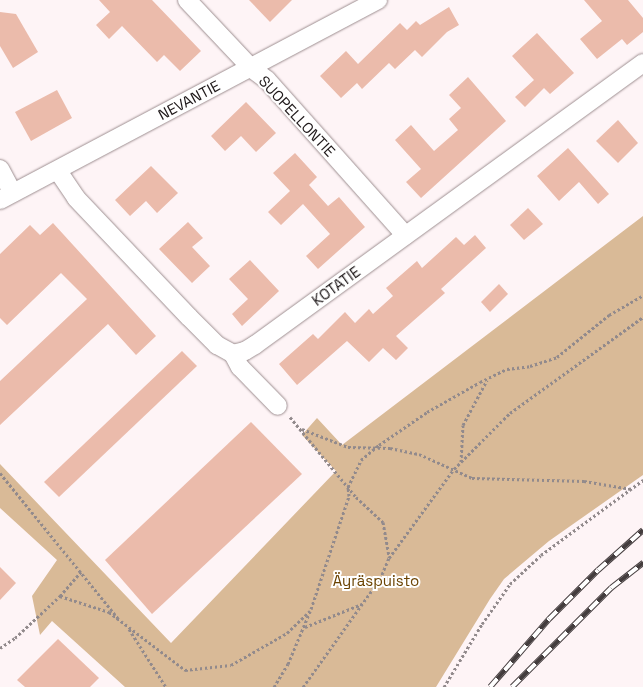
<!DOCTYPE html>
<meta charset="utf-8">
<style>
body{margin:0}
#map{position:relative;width:643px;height:687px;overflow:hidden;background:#fef4f6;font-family:"Space Grotesk",sans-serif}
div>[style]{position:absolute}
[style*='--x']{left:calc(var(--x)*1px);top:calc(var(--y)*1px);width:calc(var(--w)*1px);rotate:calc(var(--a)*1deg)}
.forest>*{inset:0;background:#d9ba97}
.building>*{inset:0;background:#ebbbab}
.path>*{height:3px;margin-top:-1.5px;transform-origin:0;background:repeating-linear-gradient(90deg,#928a8c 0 2.5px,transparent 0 5px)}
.roads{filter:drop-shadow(0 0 1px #9e8f91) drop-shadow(0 0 1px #9e8f91)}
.minor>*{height:18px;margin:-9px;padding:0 9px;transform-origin:9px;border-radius:9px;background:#fff}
.rail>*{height:5.5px;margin-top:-2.75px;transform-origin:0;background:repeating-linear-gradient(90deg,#fff 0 11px,#443d3e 0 22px);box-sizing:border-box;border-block:1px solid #443d3e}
span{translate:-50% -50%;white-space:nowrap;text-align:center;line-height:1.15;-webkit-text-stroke:4px #fff;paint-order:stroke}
.street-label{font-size:15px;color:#1e1819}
.park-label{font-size:15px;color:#6a4201}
</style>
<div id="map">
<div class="forest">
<i style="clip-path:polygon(643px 216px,643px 475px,549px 541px,504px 579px,490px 599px,436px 687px,125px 687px,52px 621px,40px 635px,32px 596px,57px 560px,0 508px,0 464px,171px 643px,336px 471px,302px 435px,317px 418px,342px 445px)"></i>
</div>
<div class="building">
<i style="clip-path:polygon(99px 0,152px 0,201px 51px,180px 71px,164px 55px,157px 62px,122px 26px,109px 39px,96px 25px,110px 12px)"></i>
<i style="clip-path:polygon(249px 0,292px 0,270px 22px)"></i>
<i style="clip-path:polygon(584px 0,628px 0,643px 18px,643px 32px,627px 45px,622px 39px,597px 59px,580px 39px,602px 21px)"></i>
<i style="clip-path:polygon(449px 7px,459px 25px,447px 32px,422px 57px,415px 50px,395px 69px,389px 63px,362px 89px,357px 83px,341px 98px,320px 76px,346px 51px,358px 64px,400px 23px,407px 30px,416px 21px,420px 25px)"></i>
<i style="clip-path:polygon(0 12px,16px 14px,38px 52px,13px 68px,0 46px)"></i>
<i style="clip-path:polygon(537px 33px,574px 73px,550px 94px,544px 88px,525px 107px,515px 97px,534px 80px,512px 56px)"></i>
<i style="clip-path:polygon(468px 77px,506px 121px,421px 198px,406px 182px,421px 169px,395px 140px,411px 125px,434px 151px,458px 130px,449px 119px,461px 108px,449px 95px)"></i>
<i style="clip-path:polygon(57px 90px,72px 118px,31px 141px,15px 112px)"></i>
<i style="clip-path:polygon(246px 102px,276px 133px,256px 152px,241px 136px,225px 151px,211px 136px)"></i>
<i style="clip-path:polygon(618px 120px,638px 143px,618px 163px,596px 141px)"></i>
<i style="clip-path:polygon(568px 148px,609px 194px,598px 204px,579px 182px,559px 201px,537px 176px)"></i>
<i style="clip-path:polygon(295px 153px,317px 177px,309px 185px,328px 206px,339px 197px,365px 227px,318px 269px,306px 256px,330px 234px,303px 204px,281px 225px,268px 212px,290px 191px,273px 173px)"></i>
<i style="clip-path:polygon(151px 166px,178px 193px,157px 213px,146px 201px,130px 216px,115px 200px)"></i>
<i style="clip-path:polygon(528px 208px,543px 224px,524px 240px,510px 225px)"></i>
<i style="clip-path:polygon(188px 222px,203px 238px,192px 247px,210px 266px,192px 283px,159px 249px)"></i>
<i style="clip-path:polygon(53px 223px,156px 336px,136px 355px,108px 324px,0 425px,0 381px,87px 299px,61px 273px,7px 325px,0 318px,0 254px,30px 225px,40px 235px)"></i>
<i style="clip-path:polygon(475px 235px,486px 248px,441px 289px,445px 293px,396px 336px,408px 348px,396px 360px,383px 348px,369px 362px,347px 341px,297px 385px,279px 364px,313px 334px,318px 339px,345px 312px,355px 323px,369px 309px,373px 314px,393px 296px,386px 288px,417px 261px,422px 268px,456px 237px,464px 245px)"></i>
<i style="clip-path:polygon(250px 260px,279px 291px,242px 326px,232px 314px,248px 299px,229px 279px)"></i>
<i style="clip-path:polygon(499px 284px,508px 294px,490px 312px,481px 302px)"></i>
<i style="clip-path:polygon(182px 351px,197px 366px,59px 497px,44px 482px)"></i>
<i style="clip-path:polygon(251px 422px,302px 474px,152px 614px,105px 560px)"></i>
<i style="clip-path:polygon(0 567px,16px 583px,0 600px)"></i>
<i style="clip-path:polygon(58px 639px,99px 678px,90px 687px,25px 687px,17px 680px)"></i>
</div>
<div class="path">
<i style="--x:290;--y:417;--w:104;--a:50.5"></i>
<i style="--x:356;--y:497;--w:37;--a:43"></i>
<i style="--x:383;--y:522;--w:36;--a:80"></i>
<i style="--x:302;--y:429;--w:49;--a:21.4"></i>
<i style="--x:348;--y:447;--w:42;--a:1.4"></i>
<i style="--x:390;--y:448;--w:30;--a:12"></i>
<i style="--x:419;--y:454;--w:58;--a:24.4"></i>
<i style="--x:472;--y:478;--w:112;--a:1.5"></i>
<i style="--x:584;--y:481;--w:48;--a:9.7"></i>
<i style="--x:461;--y:462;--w:37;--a:-87"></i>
<i style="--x:463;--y:425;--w:51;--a:-61.9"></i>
<i style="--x:0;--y:473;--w:187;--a:50.9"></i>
<i style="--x:60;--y:596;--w:52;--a:18.1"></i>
<i style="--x:109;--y:612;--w:96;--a:37.3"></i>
<i style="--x:185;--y:670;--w:46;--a:-6.2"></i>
<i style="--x:231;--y:665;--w:64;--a:-29.7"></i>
<i style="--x:287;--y:633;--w:32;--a:-44"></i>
<i style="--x:305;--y:627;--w:61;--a:-22"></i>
<i style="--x:129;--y:629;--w:69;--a:57.5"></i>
<i style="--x:0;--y:648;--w:18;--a:-34"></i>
<i style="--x:15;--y:638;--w:62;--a:-43"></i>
<i style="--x:60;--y:596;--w:32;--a:-49"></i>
<i style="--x:274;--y:687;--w:27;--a:-59"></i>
<i style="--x:288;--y:664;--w:60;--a:-67.3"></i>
<i style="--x:311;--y:609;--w:119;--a:-71.4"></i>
<i style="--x:349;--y:496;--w:9;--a:-96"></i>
<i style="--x:348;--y:487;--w:30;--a:-64"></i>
<i style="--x:361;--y:460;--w:23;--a:-40"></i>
<i style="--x:379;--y:445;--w:58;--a:-34.5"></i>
<i style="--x:427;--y:412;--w:61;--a:-29.5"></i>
<i style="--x:480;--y:382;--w:30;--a:-26"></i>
<i style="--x:507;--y:369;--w:23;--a:-7"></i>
<i style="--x:530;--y:366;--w:28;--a:-18"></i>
<i style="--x:557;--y:357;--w:67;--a:-38.9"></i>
<i style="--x:609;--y:315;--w:39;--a:-30"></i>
<i style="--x:303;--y:687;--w:133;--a:-54.5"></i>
<i style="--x:380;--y:579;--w:23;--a:-67"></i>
<i style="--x:389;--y:558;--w:110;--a:-53.9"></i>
<i style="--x:454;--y:469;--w:79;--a:-45"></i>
<i style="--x:510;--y:413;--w:164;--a:-35.8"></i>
<i style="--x:444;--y:687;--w:74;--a:-58.9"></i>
<i style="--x:482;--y:624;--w:49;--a:-55"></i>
<i style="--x:510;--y:584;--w:42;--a:-43.1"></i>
<i style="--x:541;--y:555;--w:127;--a:-36.3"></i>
</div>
<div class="roads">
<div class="minor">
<i style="--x:187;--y:0;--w:93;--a:46.7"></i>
<i style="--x:251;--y:68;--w:20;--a:37"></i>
<i style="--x:267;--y:80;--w:208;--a:48.3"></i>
<i style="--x:0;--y:169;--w:27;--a:62"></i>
<i style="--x:58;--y:171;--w:32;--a:56"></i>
<i style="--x:76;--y:198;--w:164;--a:46.5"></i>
<i style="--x:189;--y:317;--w:40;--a:45"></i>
<i style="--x:217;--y:345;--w:18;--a:29"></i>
<i style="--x:233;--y:354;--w:12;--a:-14"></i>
<i style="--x:245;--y:351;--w:12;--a:-31"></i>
<i style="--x:255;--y:345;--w:480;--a:-36"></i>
<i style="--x:0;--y:200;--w:428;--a:-27.9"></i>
<i style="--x:233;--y:354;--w:15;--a:62"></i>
<i style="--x:240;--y:367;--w:54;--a:45.7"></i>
</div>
</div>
<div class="rail">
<i style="--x:490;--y:687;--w:90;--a:-49.1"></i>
<i style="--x:549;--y:619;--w:69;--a:-45"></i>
<i style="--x:598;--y:570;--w:60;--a:-41.6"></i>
<i style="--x:512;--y:687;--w:140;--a:-45"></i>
<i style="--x:611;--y:588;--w:41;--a:-38"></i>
</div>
<div class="street-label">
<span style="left:189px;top:100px;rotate:-28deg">NEVANTIE</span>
<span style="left:297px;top:116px;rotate:47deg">SUOPELLONTIE</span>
<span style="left:336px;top:286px;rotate:-36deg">KOTATIE</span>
</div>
<div class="park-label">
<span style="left:376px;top:581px">Äyräspuisto</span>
</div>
</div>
